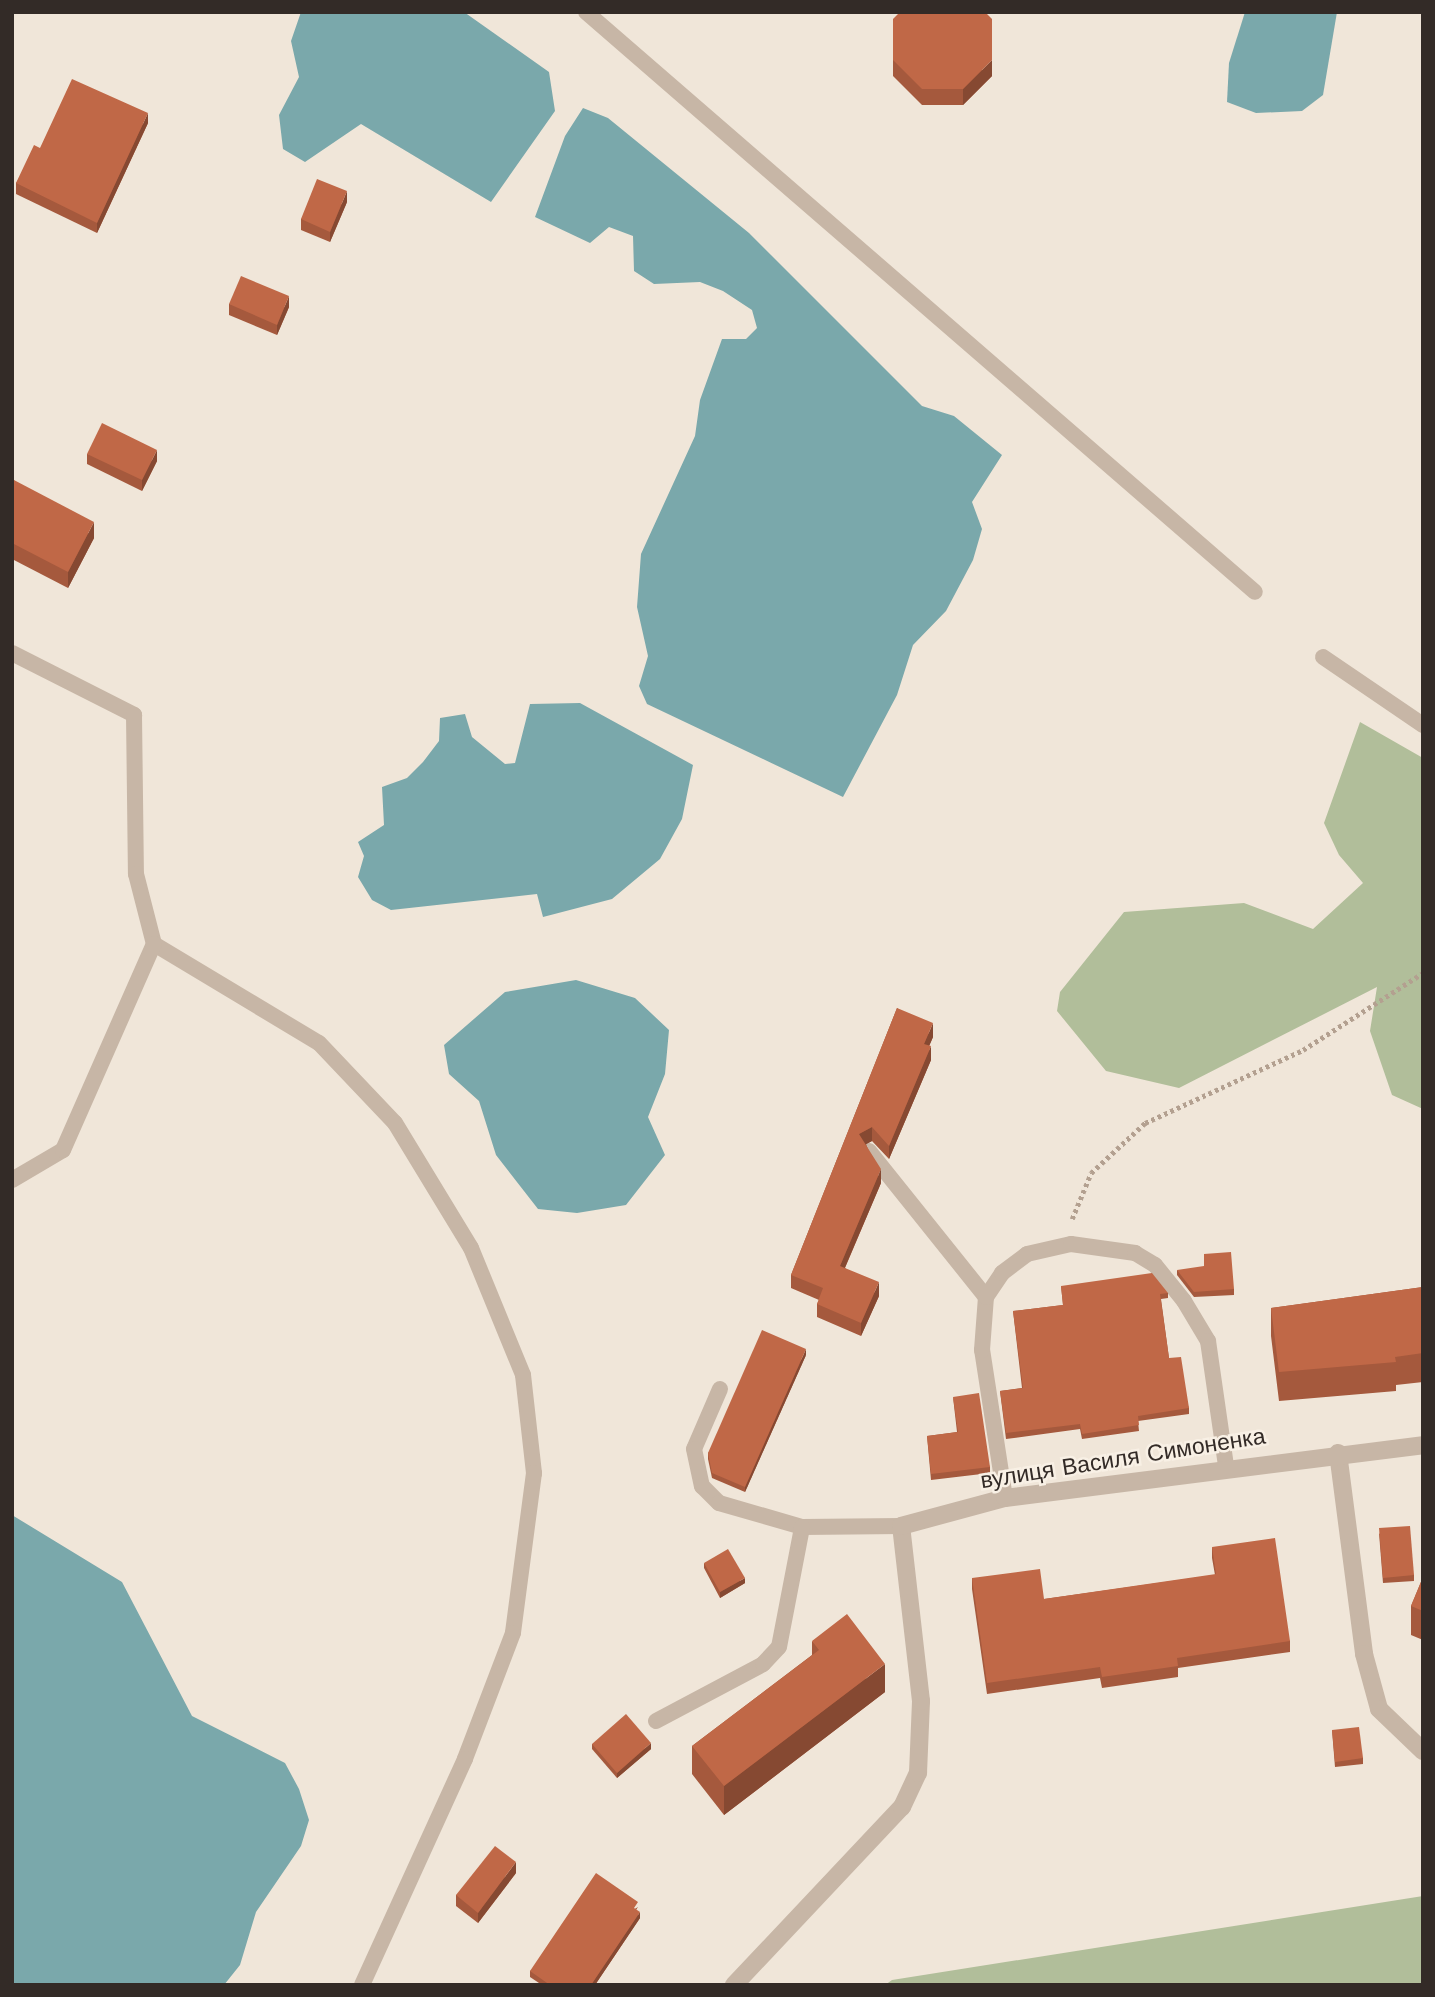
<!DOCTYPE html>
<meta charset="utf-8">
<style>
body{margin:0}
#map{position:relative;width:1435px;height:1997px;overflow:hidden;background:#f0e6d9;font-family:"Work Sans",sans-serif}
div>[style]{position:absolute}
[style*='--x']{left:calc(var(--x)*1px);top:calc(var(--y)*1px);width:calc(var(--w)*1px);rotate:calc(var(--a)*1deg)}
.green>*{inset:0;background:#b1be9a}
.water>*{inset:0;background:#7aa8ab}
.path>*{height:4.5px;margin-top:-2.25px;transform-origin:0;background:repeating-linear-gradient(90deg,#b3a090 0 3.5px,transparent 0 7px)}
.service>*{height:16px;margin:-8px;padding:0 8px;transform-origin:8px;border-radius:8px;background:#c7b6a6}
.minor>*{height:18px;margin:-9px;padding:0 9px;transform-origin:9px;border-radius:9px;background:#c7b6a6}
.wall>*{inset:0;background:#a5593d}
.shaded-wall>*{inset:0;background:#864932}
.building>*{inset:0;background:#c06847}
span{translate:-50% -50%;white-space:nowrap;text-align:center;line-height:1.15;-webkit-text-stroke:5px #f8f0e5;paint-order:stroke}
.street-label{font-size:23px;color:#332b27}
.frame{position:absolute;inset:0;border:14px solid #332b27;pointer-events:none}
</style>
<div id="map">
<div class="green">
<i style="clip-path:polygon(1360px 722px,1423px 758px,1423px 1109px,1392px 1095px,1370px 1031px,1377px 987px,1179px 1088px,1106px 1071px,1057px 1011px,1060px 992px,1124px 912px,1244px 903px,1313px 929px,1363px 883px,1339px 855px,1324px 823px)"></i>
<i style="clip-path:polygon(1423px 1896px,1423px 1985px,885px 1985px,892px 1980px)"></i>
</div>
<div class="water">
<i style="clip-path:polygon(301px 12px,464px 12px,549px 72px,555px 111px,491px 202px,361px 124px,305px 162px,283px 149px,279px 115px,299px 77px,291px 41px)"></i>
<i style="clip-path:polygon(1245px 12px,1337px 12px,1323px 95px,1302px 111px,1256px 113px,1227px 102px,1229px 63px)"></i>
<i style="clip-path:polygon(583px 108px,608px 118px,749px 233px,922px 406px,954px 416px,1002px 455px,972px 502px,982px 529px,973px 560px,946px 611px,913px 645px,897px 695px,843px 797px,647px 704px,639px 686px,648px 656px,637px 607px,641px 554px,695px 436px,700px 400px,722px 339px,746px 339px,757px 328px,752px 310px,723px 291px,700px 282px,654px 284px,634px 271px,633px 236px,609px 227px,590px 243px,535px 217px,565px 136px)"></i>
<i style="clip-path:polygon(580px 703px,693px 765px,682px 819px,660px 859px,612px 899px,543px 917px,537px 894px,391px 910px,372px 900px,358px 877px,364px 856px,358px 842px,384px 825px,382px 787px,407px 778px,423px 762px,439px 741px,440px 718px,465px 714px,472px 737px,505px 764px,515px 763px,530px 704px)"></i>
<i style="clip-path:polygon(576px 980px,635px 998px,669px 1030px,665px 1074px,648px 1117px,665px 1155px,626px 1205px,577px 1213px,538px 1209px,496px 1155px,479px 1101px,449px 1074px,444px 1045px,505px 992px)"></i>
<i style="clip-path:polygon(12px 1515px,122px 1582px,192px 1716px,285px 1763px,299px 1789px,309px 1820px,301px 1846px,256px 1912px,240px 1965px,224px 1985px,12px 1985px)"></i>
</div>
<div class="path">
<i style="--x:1072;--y:1219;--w:50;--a:-67.6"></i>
<i style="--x:1091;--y:1173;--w:74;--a:-42.8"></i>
<i style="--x:1145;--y:1123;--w:174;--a:-24.8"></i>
<i style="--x:1303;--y:1050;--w:143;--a:-32.7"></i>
</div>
<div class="service">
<i style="--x:586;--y:12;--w:885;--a:40.92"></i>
<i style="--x:12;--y:653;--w:137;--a:26.9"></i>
<i style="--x:134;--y:715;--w:159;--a:89.3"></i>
<i style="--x:136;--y:874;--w:72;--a:75.6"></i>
<i style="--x:154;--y:944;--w:192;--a:31"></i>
<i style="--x:319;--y:1043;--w:110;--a:46.5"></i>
<i style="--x:395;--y:1123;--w:146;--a:58.7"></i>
<i style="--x:471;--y:1248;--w:137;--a:67.7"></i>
<i style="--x:523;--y:1375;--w:99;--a:83.6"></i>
<i style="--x:534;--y:1473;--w:161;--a:97.5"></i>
<i style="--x:513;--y:1633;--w:135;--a:110.9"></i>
<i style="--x:465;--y:1759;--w:248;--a:114.5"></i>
<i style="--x:1323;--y:657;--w:121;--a:34.2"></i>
<i style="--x:869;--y:1151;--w:187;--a:51.3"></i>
<i style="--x:12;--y:1180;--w:59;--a:-30.5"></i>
<i style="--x:63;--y:1150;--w:225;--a:-66.2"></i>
<i style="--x:720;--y:1389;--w:65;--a:113.4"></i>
<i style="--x:694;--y:1449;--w:38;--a:78"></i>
<i style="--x:702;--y:1486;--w:24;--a:45"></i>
<i style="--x:719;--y:1503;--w:86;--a:16.1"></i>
<i style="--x:802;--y:1527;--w:99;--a:-0.6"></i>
<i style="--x:1005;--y:1498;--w:150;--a:-98.8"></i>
<i style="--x:982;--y:1350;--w:53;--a:-85.7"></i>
<i style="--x:986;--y:1297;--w:29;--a:-56"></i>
<i style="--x:1002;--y:1273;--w:31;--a:-37"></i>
<i style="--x:1027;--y:1254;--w:45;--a:-12.8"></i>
<i style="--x:1071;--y:1244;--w:65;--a:8"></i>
<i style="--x:1135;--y:1253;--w:23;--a:31"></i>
<i style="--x:1155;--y:1265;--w:46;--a:51.1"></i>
<i style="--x:1184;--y:1301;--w:47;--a:59"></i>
<i style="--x:1208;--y:1341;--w:126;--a:81.8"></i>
<i style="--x:656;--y:1721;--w:121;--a:-28"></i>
<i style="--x:763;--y:1664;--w:23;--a:-47"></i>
<i style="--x:779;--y:1647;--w:122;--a:-79.1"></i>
</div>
<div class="minor">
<i style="--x:1338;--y:1453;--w:203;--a:82.6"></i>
<i style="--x:1364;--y:1654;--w:57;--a:74.7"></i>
<i style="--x:1379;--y:1709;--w:61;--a:43.7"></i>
<i style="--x:734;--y:1985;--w:245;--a:-46.7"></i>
<i style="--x:902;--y:1807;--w:38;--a:-65"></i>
<i style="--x:918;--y:1773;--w:72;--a:-87.6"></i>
<i style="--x:921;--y:1701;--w:176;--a:-96.5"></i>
<i style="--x:901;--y:1526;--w:108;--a:-15.1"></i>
<i style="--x:1005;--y:1498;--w:421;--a:-7.2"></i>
</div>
<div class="wall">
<i style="clip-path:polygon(893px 19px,992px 76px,963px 105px,922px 105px,893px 76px)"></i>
<i style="clip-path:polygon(148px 123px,97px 233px,16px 194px,16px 183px,40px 148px)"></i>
<i style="clip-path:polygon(347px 202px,330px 242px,301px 230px,301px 219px)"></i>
<i style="clip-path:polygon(229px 304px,289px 307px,277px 335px,229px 315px)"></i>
<i style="clip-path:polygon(87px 454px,157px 461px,142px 491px,87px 464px)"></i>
<i style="clip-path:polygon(12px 479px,94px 538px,68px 588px,12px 559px)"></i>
<i style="clip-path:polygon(897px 1008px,933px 1037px,929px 1046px,931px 1060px,889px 1159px,872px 1141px,866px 1144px,881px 1183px,845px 1268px,879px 1296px,861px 1336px,817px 1317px,817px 1304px,819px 1300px,791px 1288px,791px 1275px)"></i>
<i style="clip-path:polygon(1177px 1270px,1234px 1289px,1234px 1295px,1194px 1297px,1177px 1275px)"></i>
<i style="clip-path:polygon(1061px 1286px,1168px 1293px,1168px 1298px,1161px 1299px,1169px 1358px,1189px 1408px,1189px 1414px,1138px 1421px,1139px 1431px,1082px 1439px,1080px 1429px,1006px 1439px,1000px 1391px,1022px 1388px,1013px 1311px,1063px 1305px)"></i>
<i style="clip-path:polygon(1423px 1287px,1423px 1382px,1396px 1385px,1396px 1391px,1279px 1401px,1271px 1336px,1271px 1308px)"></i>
<i style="clip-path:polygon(806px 1355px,745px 1492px,712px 1478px,708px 1459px,708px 1453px)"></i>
<i style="clip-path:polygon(953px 1397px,990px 1467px,990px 1473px,931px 1480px,927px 1436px,957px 1432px)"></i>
<i style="clip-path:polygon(1379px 1533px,1414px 1575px,1414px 1581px,1383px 1583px)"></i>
<i style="clip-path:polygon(1212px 1547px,1290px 1641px,1290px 1652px,1178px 1668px,1178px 1677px,1102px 1688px,1100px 1678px,987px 1694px,972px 1589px,972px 1578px,1044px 1599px,1215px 1575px,1212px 1558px)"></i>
<i style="clip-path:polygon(704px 1563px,745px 1583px,720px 1598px,704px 1568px)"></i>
<i style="clip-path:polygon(1423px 1577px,1423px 1640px,1411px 1635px,1411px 1606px)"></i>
<i style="clip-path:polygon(812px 1641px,885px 1692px,724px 1815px,692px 1774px,692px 1746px,812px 1655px)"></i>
<i style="clip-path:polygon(1332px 1730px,1363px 1758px,1363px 1764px,1335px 1767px)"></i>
<i style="clip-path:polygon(592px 1744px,651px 1749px,617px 1778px,592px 1749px)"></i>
<i style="clip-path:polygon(516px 1873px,478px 1923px,456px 1906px,456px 1895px)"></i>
<i style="clip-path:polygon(638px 1907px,636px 1910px,640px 1918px,595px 1985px,542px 1985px,530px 1977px,530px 1971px)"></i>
</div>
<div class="shaded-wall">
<i style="clip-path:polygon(992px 60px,992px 76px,963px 105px,963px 89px)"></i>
<i style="clip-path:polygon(148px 113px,148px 123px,97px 233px,97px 223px)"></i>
<i style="clip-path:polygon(347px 191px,347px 202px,330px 242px,330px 232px)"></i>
<i style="clip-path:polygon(289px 296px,289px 307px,277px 335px,277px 325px)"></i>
<i style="clip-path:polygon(157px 450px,157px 461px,142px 491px,142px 480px)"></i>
<i style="clip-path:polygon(94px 522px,94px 538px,68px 588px,68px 572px)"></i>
<i style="clip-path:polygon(933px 1023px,933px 1037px,924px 1058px,924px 1044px)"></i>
<i style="clip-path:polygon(931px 1046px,931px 1060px,889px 1159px,889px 1146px)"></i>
<i style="clip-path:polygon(872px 1127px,872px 1141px,859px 1148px,859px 1134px)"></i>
<i style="clip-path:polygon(881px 1169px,881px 1183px,840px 1279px,840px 1266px)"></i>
<i style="clip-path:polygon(879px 1282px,879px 1296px,861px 1336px,861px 1323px)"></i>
<i style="clip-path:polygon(806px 1349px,806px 1355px,745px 1492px,745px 1487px)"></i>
<i style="clip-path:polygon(745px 1578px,745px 1583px,720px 1598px,720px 1592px)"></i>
<i style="clip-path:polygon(885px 1664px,885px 1692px,724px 1815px,724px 1786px)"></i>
<i style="clip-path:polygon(651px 1743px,651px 1749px,617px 1778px,617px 1773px)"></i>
<i style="clip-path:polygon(516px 1862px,516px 1873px,478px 1923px,478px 1913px)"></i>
<i style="clip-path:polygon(640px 1912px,640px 1918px,595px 1985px,591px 1985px)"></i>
</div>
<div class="building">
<i style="clip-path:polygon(900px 12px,985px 12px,992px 19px,992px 60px,963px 89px,922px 89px,893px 60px,893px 19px)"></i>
<i style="clip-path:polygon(72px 79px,148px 113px,97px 223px,16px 183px,34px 145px,40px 148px)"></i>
<i style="clip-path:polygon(317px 179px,347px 191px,330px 232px,301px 219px)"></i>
<i style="clip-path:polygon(241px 276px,289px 296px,277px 325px,229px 304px)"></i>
<i style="clip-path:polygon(102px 423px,157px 450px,142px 480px,87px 454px)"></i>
<i style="clip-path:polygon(12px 479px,94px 522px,68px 572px,12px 543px)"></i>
<i style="clip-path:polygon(897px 1008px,933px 1023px,924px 1044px,931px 1046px,889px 1146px,872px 1127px,859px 1134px,881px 1169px,840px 1266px,879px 1282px,861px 1323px,817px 1304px,823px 1288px,791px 1275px)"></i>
<i style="clip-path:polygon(1231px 1252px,1234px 1289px,1194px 1292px,1177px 1270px,1204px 1266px,1204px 1254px)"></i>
<i style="clip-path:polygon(1152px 1273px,1168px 1293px,1160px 1294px,1169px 1358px,1181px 1357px,1189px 1408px,1138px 1416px,1139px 1425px,1082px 1434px,1080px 1424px,1006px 1433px,1000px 1391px,1023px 1388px,1013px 1311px,1063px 1305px,1061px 1286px)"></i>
<i style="clip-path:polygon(1423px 1287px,1423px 1353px,1395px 1357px,1396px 1362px,1279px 1372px,1271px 1308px)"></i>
<i style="clip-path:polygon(762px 1330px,806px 1349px,745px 1487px,712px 1473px,708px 1453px)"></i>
<i style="clip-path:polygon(979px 1393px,990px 1467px,931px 1474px,927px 1436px,958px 1432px,953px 1397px)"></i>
<i style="clip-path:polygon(1410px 1526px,1414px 1575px,1383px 1578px,1379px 1528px)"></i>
<i style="clip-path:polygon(1275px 1538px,1290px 1641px,1177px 1658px,1178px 1666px,1102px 1677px,1100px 1667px,987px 1683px,972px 1578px,1040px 1569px,1044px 1599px,1216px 1574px,1212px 1547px)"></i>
<i style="clip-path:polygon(728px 1549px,745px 1578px,720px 1592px,704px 1563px)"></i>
<i style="clip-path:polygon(1423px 1577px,1423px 1611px,1411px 1606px)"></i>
<i style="clip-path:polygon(847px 1614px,885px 1664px,724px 1786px,692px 1746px,819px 1650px,812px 1641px)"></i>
<i style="clip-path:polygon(626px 1714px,651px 1743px,617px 1773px,592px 1744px)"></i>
<i style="clip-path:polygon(1359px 1727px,1363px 1758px,1335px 1762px,1332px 1730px)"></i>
<i style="clip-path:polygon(495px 1846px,516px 1862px,478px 1913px,456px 1895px)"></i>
<i style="clip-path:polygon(596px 1873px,638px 1902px,634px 1908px,640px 1912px,591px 1985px,550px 1985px,530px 1971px)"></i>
</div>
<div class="street-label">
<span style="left:1123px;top:1459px;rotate:-9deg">вулиця Василя Симоненка</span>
</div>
<div class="frame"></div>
</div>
